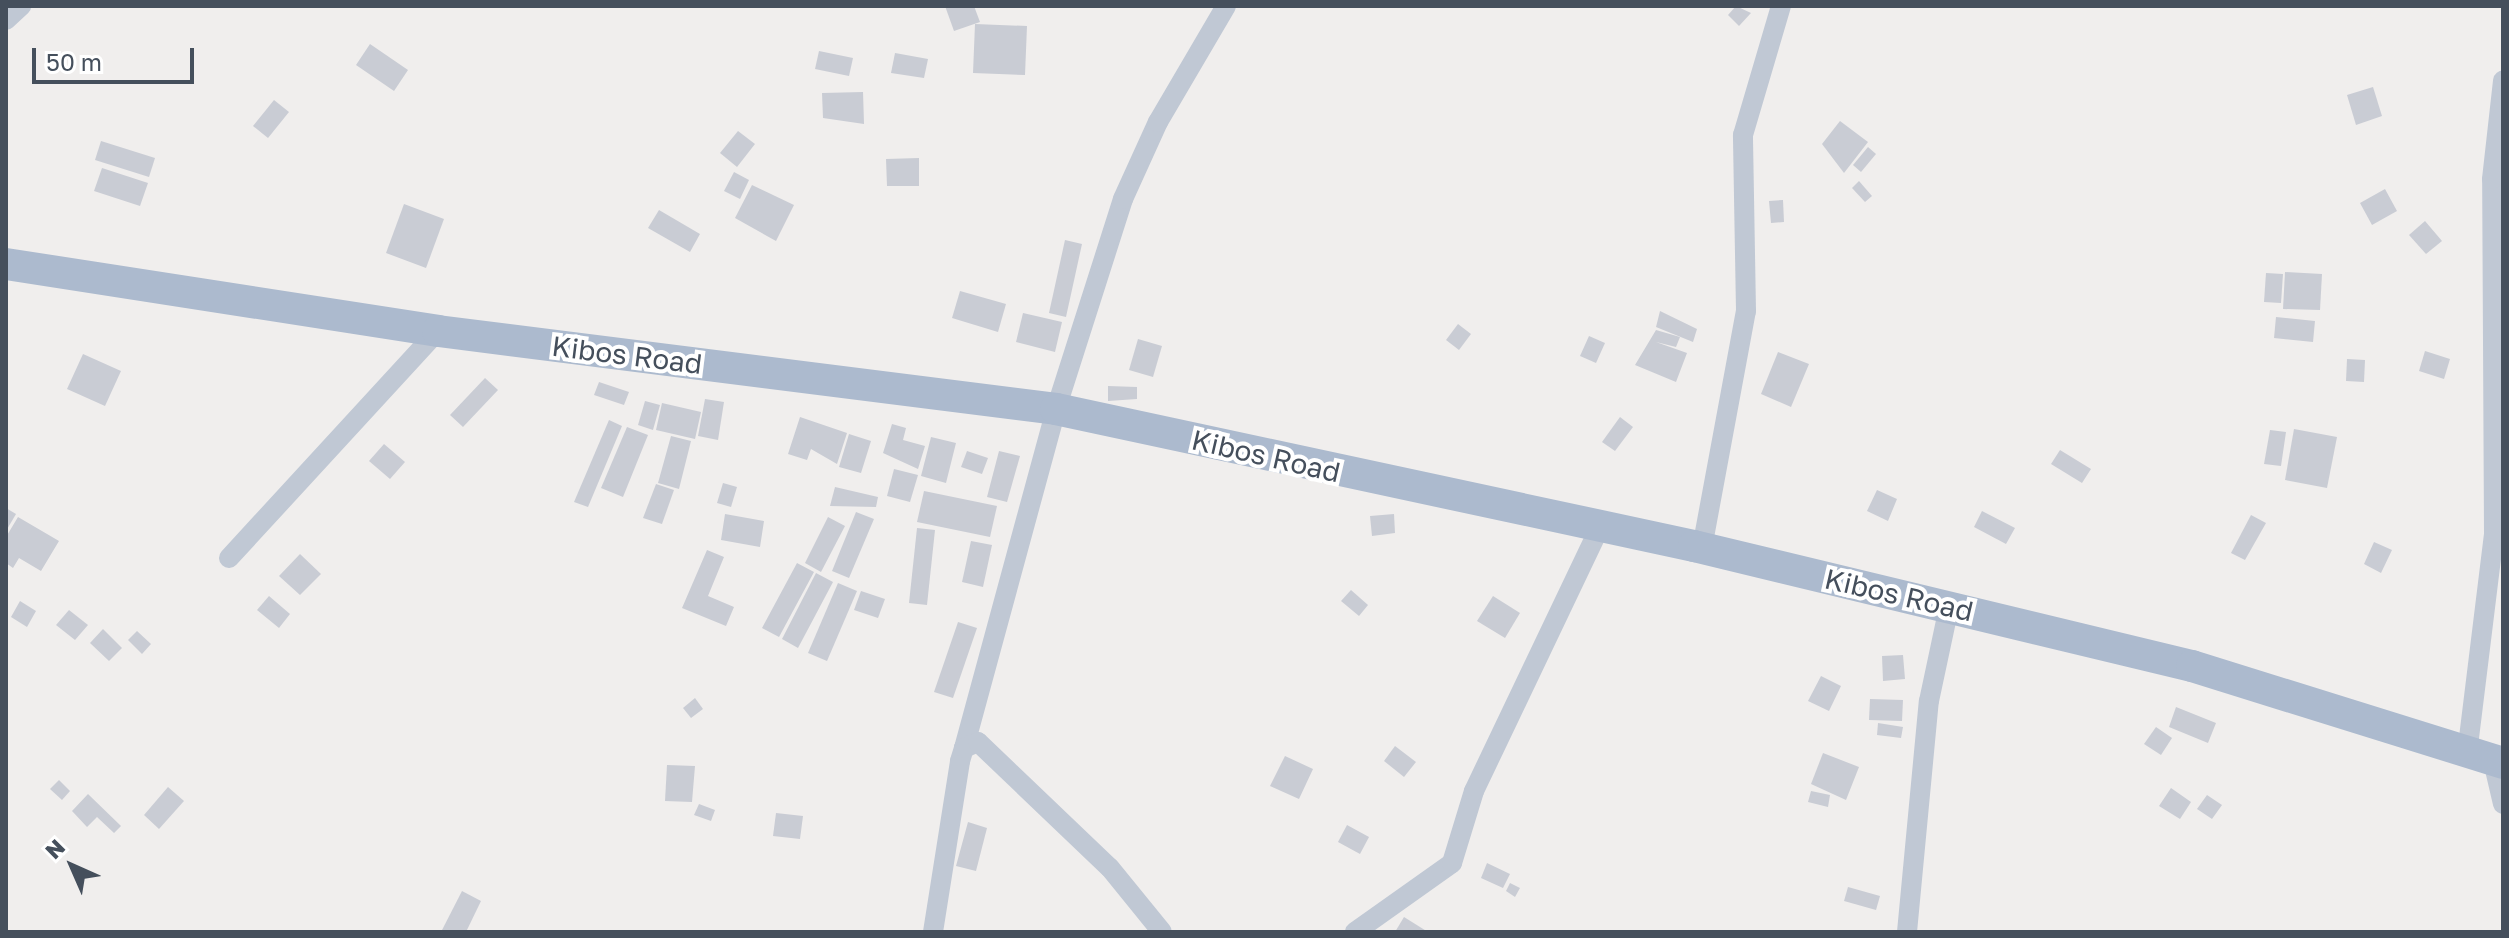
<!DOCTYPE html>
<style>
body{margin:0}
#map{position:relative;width:2509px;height:938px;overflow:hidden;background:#f0eeed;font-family:"Golos Text",sans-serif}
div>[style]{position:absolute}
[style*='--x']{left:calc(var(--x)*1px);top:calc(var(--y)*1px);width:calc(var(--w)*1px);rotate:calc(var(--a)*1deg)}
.building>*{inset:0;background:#c9ccd4}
.street>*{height:20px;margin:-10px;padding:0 10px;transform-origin:10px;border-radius:10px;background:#c0c8d4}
.primary>*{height:32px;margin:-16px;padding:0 16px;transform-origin:16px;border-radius:16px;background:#acbace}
span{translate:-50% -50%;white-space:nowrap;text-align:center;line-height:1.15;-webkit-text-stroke:8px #fff;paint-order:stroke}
.street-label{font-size:28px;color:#454f5c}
.frame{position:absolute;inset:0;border:8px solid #454f5c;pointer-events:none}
.north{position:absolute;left:32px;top:826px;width:80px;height:80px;-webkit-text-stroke:6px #fff;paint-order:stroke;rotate:315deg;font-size:22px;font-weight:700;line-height:32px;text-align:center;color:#454f5c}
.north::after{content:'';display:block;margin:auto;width:28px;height:36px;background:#454f5c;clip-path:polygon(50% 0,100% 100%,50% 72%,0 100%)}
.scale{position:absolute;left:32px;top:48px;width:162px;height:36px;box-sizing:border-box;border:4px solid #454f5c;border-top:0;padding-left:10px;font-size:24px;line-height:28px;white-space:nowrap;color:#454f5c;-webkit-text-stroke:6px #fff;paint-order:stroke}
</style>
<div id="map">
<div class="building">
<i style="clip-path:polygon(945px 6px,974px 6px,980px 22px,954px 31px)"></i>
<i style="clip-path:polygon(1736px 6px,1751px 13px,1739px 26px,1728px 15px)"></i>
<i style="clip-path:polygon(975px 24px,1027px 26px,1025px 75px,973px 73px)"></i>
<i style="clip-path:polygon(370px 44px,408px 70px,394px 91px,356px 65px)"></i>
<i style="clip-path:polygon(819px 51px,853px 58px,849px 76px,815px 69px)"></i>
<i style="clip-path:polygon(895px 53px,928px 59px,924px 78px,891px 73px)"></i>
<i style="clip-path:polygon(2373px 87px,2382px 116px,2356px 125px,2347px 95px)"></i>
<i style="clip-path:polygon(863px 92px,864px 124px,823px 118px,822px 93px)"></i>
<i style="clip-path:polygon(274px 100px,289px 112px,268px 138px,253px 126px)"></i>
<i style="clip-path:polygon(1840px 121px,1868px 142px,1844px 173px,1822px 144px)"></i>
<i style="clip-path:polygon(738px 131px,755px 144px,737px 167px,720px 153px)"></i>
<i style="clip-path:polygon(101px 141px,155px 158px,149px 177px,95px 160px)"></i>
<i style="clip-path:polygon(1868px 147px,1876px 154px,1861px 172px,1853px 165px)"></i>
<i style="clip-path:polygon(919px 158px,919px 186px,887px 186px,886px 159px)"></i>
<i style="clip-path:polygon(102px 168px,148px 183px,140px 206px,94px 191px)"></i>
<i style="clip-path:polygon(734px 172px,749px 180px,740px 199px,724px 191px)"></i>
<i style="clip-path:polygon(1859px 181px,1872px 196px,1865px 202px,1852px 188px)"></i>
<i style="clip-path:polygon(752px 185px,794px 205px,776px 241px,735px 218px)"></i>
<i style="clip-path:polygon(2385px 189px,2397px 211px,2372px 225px,2360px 203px)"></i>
<i style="clip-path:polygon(1783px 200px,1784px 222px,1771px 223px,1769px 201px)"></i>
<i style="clip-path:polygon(404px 204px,444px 219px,426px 268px,386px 253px)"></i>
<i style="clip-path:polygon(659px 210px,700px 234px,690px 252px,648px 228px)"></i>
<i style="clip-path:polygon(2425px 221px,2442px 241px,2426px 254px,2409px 235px)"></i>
<i style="clip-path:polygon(1065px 240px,1082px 244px,1066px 317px,1049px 313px)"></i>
<i style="clip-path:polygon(2285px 272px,2322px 274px,2320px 310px,2283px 309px)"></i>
<i style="clip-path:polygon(2266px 273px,2283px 274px,2281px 303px,2264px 302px)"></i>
<i style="clip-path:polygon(960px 291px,1006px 304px,998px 332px,952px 318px)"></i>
<i style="clip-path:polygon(1660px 311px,1697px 329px,1693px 342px,1656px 327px)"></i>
<i style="clip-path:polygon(1023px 313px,1062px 322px,1055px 352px,1016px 342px)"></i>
<i style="clip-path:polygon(2276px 317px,2315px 321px,2313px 342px,2274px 338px)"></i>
<i style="clip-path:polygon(1458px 324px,1471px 334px,1459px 350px,1446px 340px)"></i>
<i style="clip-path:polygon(1656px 330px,1680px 337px,1676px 347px,1656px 342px,1687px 353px,1676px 382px,1635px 365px)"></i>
<i style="clip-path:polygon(1589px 336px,1605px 343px,1596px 363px,1580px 356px)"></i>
<i style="clip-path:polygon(1138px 339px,1162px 346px,1153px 377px,1129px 370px)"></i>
<i style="clip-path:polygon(2425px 351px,2450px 359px,2444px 379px,2419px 371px)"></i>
<i style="clip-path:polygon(1778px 352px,1809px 364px,1791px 407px,1761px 394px)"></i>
<i style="clip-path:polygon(83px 354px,121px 371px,105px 406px,67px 389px)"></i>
<i style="clip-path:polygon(2347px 359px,2365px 360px,2364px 382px,2346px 381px)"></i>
<i style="clip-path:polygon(485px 378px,498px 390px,463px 427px,450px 415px)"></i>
<i style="clip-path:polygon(599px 382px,629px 392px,624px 405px,594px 395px)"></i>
<i style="clip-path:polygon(1108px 386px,1137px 387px,1137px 399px,1108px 401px)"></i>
<i style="clip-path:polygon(705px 399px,724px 402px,718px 440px,698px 436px)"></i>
<i style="clip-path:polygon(645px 401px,660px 405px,653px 430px,638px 425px)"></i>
<i style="clip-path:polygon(662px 403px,701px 412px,695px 439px,656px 430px)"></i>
<i style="clip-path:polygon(800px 417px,847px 433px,837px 464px,811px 449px,807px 460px,788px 454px)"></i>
<i style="clip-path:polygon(1620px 417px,1633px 427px,1615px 451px,1602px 442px)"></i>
<i style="clip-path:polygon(609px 420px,622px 426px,588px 507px,574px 502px)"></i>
<i style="clip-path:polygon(892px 424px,906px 428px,903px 440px,925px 446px,918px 469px,883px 453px)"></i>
<i style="clip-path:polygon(627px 427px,648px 435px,623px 497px,601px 488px)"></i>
<i style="clip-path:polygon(2294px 429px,2337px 437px,2327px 488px,2285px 480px)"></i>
<i style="clip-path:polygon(2270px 430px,2286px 432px,2281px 466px,2264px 464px)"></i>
<i style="clip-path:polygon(849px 434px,871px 441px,861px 473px,839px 467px)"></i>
<i style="clip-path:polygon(671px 436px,691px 441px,679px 489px,658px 483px)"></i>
<i style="clip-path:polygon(931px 437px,956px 443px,946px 483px,921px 476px)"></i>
<i style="clip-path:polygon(384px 444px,405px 462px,390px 479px,369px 461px)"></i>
<i style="clip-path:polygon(2060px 450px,2091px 469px,2082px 483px,2051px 464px)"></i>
<i style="clip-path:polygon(967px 451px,988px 458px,982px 474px,961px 467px)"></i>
<i style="clip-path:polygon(999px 451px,1020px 456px,1007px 502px,987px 497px)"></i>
<i style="clip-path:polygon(894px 469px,918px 475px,910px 502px,887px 496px)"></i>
<i style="clip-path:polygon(723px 483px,737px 487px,731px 507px,717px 503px)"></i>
<i style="clip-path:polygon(656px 484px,674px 490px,662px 524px,643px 518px)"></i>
<i style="clip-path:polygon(835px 487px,878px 497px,876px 507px,830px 506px)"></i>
<i style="clip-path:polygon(1877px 490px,1897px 499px,1888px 521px,1867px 511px)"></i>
<i style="clip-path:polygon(924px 491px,997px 506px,990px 537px,917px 522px)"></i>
<i style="clip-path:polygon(6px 508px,16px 514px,6px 531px)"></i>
<i style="clip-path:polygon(1982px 511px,2015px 528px,2006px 544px,1974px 527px)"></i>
<i style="clip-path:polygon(856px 512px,874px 519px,849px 578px,832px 571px)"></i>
<i style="clip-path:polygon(725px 514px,764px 521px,760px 547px,721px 540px)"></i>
<i style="clip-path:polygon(1394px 514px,1395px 533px,1372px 536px,1370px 516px)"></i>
<i style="clip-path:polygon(2251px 515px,2266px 523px,2245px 560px,2231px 553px)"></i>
<i style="clip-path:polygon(18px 517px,59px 541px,41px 571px,19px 558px,13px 568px,6px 563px,6px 537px)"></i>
<i style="clip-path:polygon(828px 517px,845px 526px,821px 572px,805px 563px)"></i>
<i style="clip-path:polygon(917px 528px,935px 530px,927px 605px,909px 603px)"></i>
<i style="clip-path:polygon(971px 541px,992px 545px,983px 587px,962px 582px)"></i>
<i style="clip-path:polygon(2374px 542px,2392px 550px,2381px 573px,2364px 564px)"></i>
<i style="clip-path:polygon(707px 550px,724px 557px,708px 596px,734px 607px,726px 626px,682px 608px)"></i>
<i style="clip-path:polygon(300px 554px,321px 574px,300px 595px,279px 576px)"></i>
<i style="clip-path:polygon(797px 563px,814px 572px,779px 637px,762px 628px)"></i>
<i style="clip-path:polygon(816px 573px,833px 582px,798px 648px,782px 639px)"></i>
<i style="clip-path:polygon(838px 583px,857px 591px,827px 661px,808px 653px)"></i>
<i style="clip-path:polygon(1351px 590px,1368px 605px,1359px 616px,1341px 601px)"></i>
<i style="clip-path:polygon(861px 591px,885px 599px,878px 618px,854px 610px)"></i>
<i style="clip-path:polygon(269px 596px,290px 614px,279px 628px,257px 610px)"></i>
<i style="clip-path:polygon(1493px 596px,1520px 613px,1505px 638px,1477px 621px)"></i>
<i style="clip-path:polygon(20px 601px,36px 611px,27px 627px,11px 617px)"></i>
<i style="clip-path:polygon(69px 610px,88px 625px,75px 640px,56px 625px)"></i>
<i style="clip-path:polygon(958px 622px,977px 628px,953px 698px,934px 692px)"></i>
<i style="clip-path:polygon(103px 629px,122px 648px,109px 661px,90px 643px)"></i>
<i style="clip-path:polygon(137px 631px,151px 644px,142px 654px,128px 640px)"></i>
<i style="clip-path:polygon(1903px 655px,1905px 679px,1883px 681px,1882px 656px)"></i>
<i style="clip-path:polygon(1821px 676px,1841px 686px,1829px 711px,1808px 701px)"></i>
<i style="clip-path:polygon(695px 698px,703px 709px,691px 718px,683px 708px)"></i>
<i style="clip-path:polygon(1870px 699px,1903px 700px,1902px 721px,1869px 720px)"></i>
<i style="clip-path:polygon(2176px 707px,2216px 723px,2208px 743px,2169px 727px)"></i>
<i style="clip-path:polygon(1878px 723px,1903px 727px,1901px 738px,1877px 735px)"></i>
<i style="clip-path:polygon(2156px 727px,2172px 738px,2161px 755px,2144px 744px)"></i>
<i style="clip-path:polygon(1395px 746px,1416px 762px,1404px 777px,1384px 761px)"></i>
<i style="clip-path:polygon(1823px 753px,1859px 767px,1846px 800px,1811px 784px)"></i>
<i style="clip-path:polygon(1285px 756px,1313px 769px,1299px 799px,1270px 786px)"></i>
<i style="clip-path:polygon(667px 765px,695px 766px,692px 802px,665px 801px)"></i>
<i style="clip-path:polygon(59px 780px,70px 791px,62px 800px,50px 789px)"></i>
<i style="clip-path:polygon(168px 787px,184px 801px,159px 829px,144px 815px)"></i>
<i style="clip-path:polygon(2171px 788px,2191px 802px,2180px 819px,2159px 806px)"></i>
<i style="clip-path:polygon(1811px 791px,1830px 795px,1828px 807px,1808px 802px)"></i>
<i style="clip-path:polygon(88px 794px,121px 826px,114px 833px,97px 817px,87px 827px,72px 811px)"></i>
<i style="clip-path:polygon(2207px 795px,2222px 805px,2212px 819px,2197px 809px)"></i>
<i style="clip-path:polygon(699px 804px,715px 810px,711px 821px,694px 815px)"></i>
<i style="clip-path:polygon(776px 813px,803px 816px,800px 839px,773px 836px)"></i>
<i style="clip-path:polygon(968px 822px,987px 828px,976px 871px,956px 866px)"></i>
<i style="clip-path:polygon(1347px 825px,1369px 837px,1360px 854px,1338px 842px)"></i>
<i style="clip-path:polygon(1487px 863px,1510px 874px,1503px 888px,1481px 878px)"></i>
<i style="clip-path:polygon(1510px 883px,1520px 888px,1515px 897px,1506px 891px)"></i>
<i style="clip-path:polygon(1848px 887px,1880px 896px,1876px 910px,1844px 901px)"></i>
<i style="clip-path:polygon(462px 891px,481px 901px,466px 932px,441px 932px)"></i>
<i style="clip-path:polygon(1404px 917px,1428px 932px,1395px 932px)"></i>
</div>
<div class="street">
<i style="--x:6;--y:20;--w:21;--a:-43"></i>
<i style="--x:1702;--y:548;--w:241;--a:-79.5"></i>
<i style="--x:1746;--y:311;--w:176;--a:-91"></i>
<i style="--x:1743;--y:135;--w:134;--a:-73.6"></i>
<i style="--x:229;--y:558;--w:309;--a:-47.4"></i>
<i style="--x:964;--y:748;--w:351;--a:-74.8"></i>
<i style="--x:1056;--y:409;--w:220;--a:-72.3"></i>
<i style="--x:1123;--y:199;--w:85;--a:-65.6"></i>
<i style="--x:1158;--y:122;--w:134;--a:-59.6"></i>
<i style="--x:2467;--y:754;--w:223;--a:-83"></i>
<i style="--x:2494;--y:533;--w:354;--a:-90.3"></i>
<i style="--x:2492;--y:179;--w:99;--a:-83.6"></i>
<i style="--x:2493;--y:761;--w:44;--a:76.9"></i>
<i style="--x:933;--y:932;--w:173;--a:-81"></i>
<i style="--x:960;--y:761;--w:14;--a:-73"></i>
<i style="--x:964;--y:748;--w:15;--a:-23"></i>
<i style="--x:978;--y:742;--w:182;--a:43.7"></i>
<i style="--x:1110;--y:868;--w:82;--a:50.9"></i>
<i style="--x:1355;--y:932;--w:119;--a:-35.4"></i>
<i style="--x:1452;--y:863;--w:75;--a:-73"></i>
<i style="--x:1474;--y:791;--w:290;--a:-64.5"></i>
<i style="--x:1907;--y:932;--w:232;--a:-84.6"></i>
<i style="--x:1929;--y:701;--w:96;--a:-78"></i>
</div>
<div class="primary">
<i style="--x:6;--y:264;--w:437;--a:8.8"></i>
<i style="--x:438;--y:331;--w:623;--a:7.19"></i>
<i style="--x:1056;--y:409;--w:653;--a:12.12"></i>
<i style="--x:1694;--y:546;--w:512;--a:13.55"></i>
<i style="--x:2192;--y:666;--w:326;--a:17.3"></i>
</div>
<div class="street-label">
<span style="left:627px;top:355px;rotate:7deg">Kibos Road</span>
<span style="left:1266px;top:456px;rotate:13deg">Kibos Road</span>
<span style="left:1899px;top:595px;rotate:13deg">Kibos Road</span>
</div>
<div class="frame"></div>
<div class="north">N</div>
<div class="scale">50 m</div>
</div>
